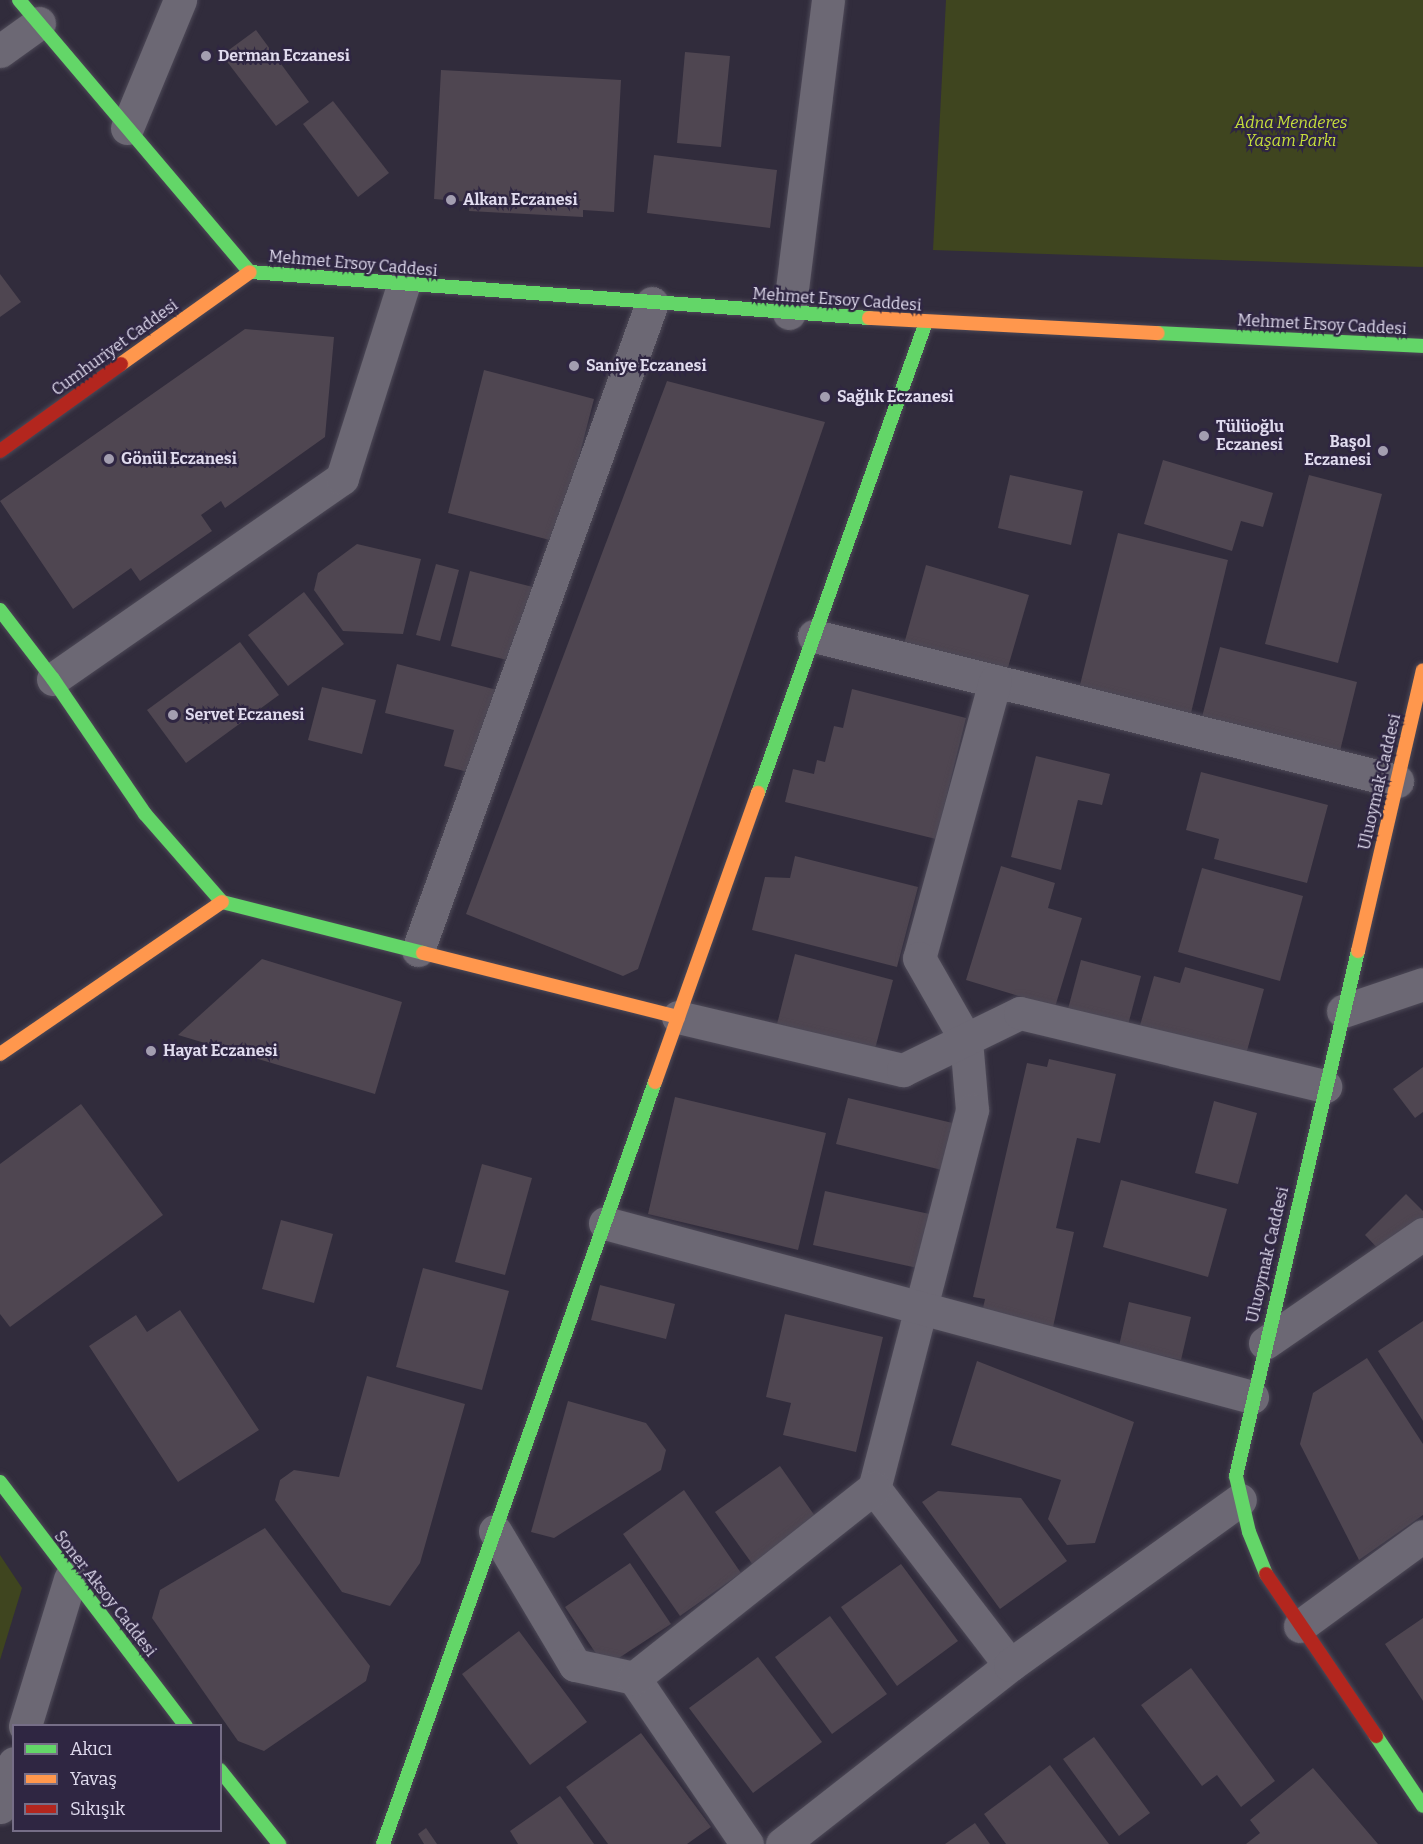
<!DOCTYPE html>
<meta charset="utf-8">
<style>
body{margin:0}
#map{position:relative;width:1423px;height:1844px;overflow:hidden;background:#312c3c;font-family:Bitter,serif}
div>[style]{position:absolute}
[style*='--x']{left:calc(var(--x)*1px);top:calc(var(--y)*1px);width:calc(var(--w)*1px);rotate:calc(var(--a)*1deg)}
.green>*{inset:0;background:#3f451f}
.building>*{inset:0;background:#4f4651}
.roads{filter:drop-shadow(0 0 2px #4d4957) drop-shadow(0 0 2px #4d4957)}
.street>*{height:33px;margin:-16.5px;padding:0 16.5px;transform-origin:16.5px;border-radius:16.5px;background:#6c6874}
.fast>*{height:14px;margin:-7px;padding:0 7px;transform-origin:7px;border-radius:7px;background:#63d668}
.slow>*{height:14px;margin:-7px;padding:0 7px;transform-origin:7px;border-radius:7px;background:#ff974d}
.jam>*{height:14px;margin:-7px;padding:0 7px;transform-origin:7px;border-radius:7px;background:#b3261e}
.dots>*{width:16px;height:16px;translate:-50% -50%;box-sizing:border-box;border:3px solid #2f2642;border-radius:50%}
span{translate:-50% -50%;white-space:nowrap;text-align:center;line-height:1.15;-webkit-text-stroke:4.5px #2f2642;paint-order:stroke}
.poi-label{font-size:16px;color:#e0dbee;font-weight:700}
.left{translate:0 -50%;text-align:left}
.right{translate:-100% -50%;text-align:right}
.park-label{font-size:16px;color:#c6df3b;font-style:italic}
.street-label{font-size:16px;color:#e0dbee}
.legend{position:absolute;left:12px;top:1724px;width:210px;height:108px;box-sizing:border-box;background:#2f2642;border:2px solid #766e87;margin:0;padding:8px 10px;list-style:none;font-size:18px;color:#e0dbee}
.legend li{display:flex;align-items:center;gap:12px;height:30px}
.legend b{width:30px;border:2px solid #766e87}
</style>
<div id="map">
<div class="green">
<i style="clip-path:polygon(946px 0,1423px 0,1423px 267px,933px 250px)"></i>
<i style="clip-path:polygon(0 1555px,22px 1588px,0 1660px)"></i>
</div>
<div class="building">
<i style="clip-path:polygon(256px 30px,309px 102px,276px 126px,222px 55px)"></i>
<i style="clip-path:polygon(685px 52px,730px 56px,721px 147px,677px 143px)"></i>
<i style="clip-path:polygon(441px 70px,621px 80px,614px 212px,583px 210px,583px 217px,469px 211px,470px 202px,434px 199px)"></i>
<i style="clip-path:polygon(333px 101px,389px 173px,358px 197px,303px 124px)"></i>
<i style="clip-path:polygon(654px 155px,777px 170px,770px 228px,647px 213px)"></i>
<i style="clip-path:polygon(0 274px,21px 302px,0 317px)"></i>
<i style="clip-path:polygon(245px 329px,334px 337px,325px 437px,225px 508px,221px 501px,201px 515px,212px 531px,140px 581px,131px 568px,73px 609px,0 501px)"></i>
<i style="clip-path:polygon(484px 370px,594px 399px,557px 542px,448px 513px)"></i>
<i style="clip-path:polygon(667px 381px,825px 422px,638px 969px,623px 976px,466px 914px)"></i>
<i style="clip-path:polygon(1163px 460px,1273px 493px,1263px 527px,1241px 521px,1232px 551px,1144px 524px)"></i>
<i style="clip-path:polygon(1010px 475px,1083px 491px,1071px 545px,998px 528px)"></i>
<i style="clip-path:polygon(1309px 475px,1382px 494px,1338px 663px,1265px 644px)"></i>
<i style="clip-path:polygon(1118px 533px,1228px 560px,1190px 717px,1079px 689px)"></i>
<i style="clip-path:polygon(357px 544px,421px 559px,403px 634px,343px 631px,314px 590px,318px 573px)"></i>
<i style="clip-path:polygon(436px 564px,459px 570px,440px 641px,416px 635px)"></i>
<i style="clip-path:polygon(926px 565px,1029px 595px,1006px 674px,904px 644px)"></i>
<i style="clip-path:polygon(470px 571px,533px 587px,515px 662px,451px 646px)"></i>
<i style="clip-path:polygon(304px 592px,344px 644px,288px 686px,248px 635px)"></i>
<i style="clip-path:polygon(240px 642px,279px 695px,186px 763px,147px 710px)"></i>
<i style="clip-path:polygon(1220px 647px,1357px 682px,1339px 755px,1201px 721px)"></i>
<i style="clip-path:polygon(397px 664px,501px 691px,480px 775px,444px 766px,454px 730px,385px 713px)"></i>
<i style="clip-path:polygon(322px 687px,376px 700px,362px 754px,308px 740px)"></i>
<i style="clip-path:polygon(852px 689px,966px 718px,936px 839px,785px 802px,793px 769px,814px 774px,817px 760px,825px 762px,834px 726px,843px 728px)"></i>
<i style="clip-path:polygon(1036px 756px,1110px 774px,1102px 805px,1078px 800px,1061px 870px,1011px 857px)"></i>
<i style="clip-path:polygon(1201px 772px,1328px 805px,1307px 883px,1214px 859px,1219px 839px,1186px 830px)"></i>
<i style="clip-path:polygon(795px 856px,918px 887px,897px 967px,752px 930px,765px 877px,790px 878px)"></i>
<i style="clip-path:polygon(1001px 866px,1055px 883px,1048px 908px,1082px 918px,1055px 1007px,966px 980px)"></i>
<i style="clip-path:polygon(1202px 868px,1303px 896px,1280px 981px,1178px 952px)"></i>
<i style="clip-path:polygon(795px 954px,893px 980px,875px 1049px,777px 1024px)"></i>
<i style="clip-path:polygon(262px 959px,402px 1002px,375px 1094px,178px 1035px)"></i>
<i style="clip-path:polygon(1081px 960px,1141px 976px,1128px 1025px,1068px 1009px)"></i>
<i style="clip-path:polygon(1185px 967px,1264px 989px,1245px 1058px,1139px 1029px,1154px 976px,1180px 983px)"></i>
<i style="clip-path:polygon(1049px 1059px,1116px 1074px,1100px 1143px,1077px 1138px,1056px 1228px,1074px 1232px,1051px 1336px,983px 1308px,985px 1299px,973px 1297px,1027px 1063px,1047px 1067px)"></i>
<i style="clip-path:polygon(1423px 1067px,1423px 1112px,1415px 1118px,1393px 1089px)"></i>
<i style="clip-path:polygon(675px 1097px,826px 1133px,798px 1250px,648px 1214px)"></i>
<i style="clip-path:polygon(848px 1098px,965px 1126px,954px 1173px,836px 1144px)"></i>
<i style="clip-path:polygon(1214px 1101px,1257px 1113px,1238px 1184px,1195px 1173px)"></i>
<i style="clip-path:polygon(81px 1104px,163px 1215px,10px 1327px,0 1314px,0 1164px)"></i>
<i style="clip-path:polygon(482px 1164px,532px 1178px,505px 1275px,455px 1262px)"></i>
<i style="clip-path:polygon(1121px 1180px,1227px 1209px,1208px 1277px,1103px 1247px)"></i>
<i style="clip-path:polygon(825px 1191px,943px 1217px,931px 1271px,813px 1245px)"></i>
<i style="clip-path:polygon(1406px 1194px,1423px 1211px,1423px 1222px,1386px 1257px,1365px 1235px)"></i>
<i style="clip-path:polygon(281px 1220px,333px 1234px,314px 1303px,262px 1289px)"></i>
<i style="clip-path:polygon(423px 1268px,509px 1291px,482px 1390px,396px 1367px)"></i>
<i style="clip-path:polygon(600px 1285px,675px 1304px,666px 1339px,591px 1320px)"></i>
<i style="clip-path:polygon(1129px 1302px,1191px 1317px,1181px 1360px,1119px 1346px)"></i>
<i style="clip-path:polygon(180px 1310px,259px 1430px,178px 1482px,89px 1346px,136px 1315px,147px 1332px)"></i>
<i style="clip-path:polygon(785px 1314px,883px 1337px,856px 1452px,783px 1435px,791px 1403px,766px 1397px)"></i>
<i style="clip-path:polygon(1423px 1321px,1423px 1421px,1378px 1351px)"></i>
<i style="clip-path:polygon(1367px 1358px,1423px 1444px,1423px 1515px,1359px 1560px,1300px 1444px,1313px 1393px)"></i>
<i style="clip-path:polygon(977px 1361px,1134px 1422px,1095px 1543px,1067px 1545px,1048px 1519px,1061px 1480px,951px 1445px)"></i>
<i style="clip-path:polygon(367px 1376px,465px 1404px,420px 1563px,390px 1606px,342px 1592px,275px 1500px,280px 1480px,294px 1470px,339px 1477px)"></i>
<i style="clip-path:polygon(568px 1401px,646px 1423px,666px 1450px,661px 1470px,554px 1538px,531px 1532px)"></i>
<i style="clip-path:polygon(780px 1466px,817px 1519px,753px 1565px,715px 1512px)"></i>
<i style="clip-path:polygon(684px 1490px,741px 1573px,680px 1616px,623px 1534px)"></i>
<i style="clip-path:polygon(938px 1491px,1021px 1498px,1067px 1561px,1000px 1609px,922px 1502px)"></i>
<i style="clip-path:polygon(265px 1528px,370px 1666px,366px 1681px,264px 1751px,238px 1741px,152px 1618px,160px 1590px)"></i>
<i style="clip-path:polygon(630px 1563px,671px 1624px,605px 1667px,565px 1607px)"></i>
<i style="clip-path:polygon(901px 1564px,958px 1641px,897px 1686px,841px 1607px)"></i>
<i style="clip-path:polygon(830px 1616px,887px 1694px,832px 1734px,775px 1657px)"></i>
<i style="clip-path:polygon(1423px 1618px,1423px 1701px,1385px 1644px)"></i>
<i style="clip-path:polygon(519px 1631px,587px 1722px,530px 1765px,462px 1674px)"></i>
<i style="clip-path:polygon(758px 1657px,822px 1742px,753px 1793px,689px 1708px)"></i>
<i style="clip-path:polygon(1191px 1668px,1275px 1781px,1241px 1807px,1217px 1775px,1202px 1786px,1141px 1705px)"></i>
<i style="clip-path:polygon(641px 1733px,711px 1827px,687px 1844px,608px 1844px,566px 1787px)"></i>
<i style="clip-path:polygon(1094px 1737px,1150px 1813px,1119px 1836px,1063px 1759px)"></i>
<i style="clip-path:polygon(1050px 1765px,1109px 1844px,1006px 1844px,984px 1814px)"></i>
<i style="clip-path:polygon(1313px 1768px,1378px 1844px,1246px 1844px,1260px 1833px,1250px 1820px)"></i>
<i style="clip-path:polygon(560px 1796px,594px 1844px,518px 1844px,510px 1831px)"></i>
<i style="clip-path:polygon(975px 1823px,990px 1844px,945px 1844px)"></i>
<i style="clip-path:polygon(426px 1828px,437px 1844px,424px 1844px,418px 1834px)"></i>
</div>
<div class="roads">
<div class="street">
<i style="--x:0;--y:51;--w:48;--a:-35.7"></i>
<i style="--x:127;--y:128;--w:139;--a:-67.5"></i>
<i style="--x:789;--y:313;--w:315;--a:-82.9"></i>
<i style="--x:814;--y:636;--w:601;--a:13.97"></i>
<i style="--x:53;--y:679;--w:352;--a:-34.8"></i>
<i style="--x:342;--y:478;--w:201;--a:-72.4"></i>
<i style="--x:995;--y:681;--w:287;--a:105.3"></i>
<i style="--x:919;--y:958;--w:95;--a:60.2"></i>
<i style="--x:966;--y:1040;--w:70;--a:85.1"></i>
<i style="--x:972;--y:1110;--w:390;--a:104.5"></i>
<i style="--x:874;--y:1488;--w:223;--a:52.5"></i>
<i style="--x:418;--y:950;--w:688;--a:-70.12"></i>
<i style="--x:1343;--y:1011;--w:84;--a:-18.6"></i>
<i style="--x:678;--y:1017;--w:231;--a:13.3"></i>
<i style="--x:903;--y:1070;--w:130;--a:-26"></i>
<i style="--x:1020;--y:1013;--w:314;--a:13.5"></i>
<i style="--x:605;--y:1223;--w:670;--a:15.05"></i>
<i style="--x:1265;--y:1343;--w:192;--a:-34.6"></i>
<i style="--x:495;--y:1531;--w:156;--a:59.2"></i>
<i style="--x:575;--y:1665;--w:60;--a:12.4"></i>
<i style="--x:634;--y:1678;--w:201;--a:55.8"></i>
<i style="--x:1300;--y:1626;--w:152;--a:-36.2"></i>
<i style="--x:634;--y:1678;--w:306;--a:-38.4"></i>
<i style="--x:25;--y:1726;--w:154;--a:-73"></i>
<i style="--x:0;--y:1807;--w:46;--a:-72.3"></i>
<i style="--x:782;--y:1844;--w:290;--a:-38.1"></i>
<i style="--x:1010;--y:1665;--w:283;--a:-35.7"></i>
</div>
<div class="fast">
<i style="--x:19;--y:0;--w:357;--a:49.7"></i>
<i style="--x:250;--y:272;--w:621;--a:4.25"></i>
<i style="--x:1158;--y:333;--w:265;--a:2.8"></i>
<i style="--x:0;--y:610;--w:87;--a:52.5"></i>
<i style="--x:53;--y:679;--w:163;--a:55.7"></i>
<i style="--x:145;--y:814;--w:117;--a:48.8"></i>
<i style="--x:222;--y:902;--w:207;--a:14.2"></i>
<i style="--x:758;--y:793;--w:500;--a:-70.37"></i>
<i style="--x:0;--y:1482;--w:307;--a:52.7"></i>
<i style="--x:1266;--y:1574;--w:45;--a:-112"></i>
<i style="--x:1249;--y:1532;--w:57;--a:-103.1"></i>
<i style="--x:1236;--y:1476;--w:539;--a:-76.92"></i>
<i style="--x:1376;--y:1736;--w:84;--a:56.1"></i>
<i style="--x:220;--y:1770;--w:95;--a:51.4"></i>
<i style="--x:383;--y:1844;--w:809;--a:-70.36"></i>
</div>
<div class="slow">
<i style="--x:869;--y:318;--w:289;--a:3"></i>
<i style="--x:121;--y:364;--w:158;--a:-35.5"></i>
<i style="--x:1358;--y:951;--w:288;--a:-77"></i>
<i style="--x:423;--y:953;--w:263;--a:14.1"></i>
<i style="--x:0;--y:1054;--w:269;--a:-34.4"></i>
<i style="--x:655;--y:1082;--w:307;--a:-70.4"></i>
</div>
<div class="jam">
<i style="--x:0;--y:451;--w:149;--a:-35.7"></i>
<i style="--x:1266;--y:1574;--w:196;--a:55.8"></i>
</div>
</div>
<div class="dots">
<i style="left:206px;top:56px;background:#a39eb0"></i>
<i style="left:451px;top:200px;background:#a39eb0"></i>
<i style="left:574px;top:366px;background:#a39eb0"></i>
<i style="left:825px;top:397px;background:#a39eb0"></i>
<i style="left:1204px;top:436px;background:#a39eb0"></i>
<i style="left:1383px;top:451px;background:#a39eb0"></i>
<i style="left:109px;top:459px;background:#a39eb0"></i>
<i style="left:173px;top:715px;background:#a39eb0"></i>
<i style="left:151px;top:1051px;background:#a39eb0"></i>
</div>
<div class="poi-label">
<span class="left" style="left:218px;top:56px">Derman Eczanesi</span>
<span class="left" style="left:463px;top:200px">Alkan Eczanesi</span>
<span class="left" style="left:586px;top:366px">Saniye Eczanesi</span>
<span class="left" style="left:837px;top:397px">Sağlık Eczanesi</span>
<span class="left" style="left:1216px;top:436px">Tülüoğlu<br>Eczanesi</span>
<span class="right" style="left:1371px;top:451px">Başol<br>Eczanesi</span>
<span class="left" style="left:121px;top:459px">Gönül Eczanesi</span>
<span class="left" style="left:185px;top:715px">Servet Eczanesi</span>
<span class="left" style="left:163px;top:1051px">Hayat Eczanesi</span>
</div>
<div class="park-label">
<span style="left:1291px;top:132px">Adna Menderes<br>Yaşam Parkı</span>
</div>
<div class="street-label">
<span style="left:353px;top:264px;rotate:5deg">Mehmet Ersoy Caddesi</span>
<span style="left:837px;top:300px;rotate:4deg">Mehmet Ersoy Caddesi</span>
<span style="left:1322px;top:325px;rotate:3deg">Mehmet Ersoy Caddesi</span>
<span style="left:115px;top:348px;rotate:-36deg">Cumhuriyet Caddesi</span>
<span style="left:1380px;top:782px;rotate:-77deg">Uluoymak Caddesi</span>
<span style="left:1268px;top:1255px;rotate:-77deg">Uluoymak Caddesi</span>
<span style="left:105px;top:1594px;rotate:52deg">Soner Aksoy Caddesi</span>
</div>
<ul class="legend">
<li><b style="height:8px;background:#63d668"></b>Akıcı</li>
<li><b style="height:8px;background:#ff974d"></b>Yavaş</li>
<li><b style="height:8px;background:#b3261e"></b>Sıkışık</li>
</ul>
</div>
